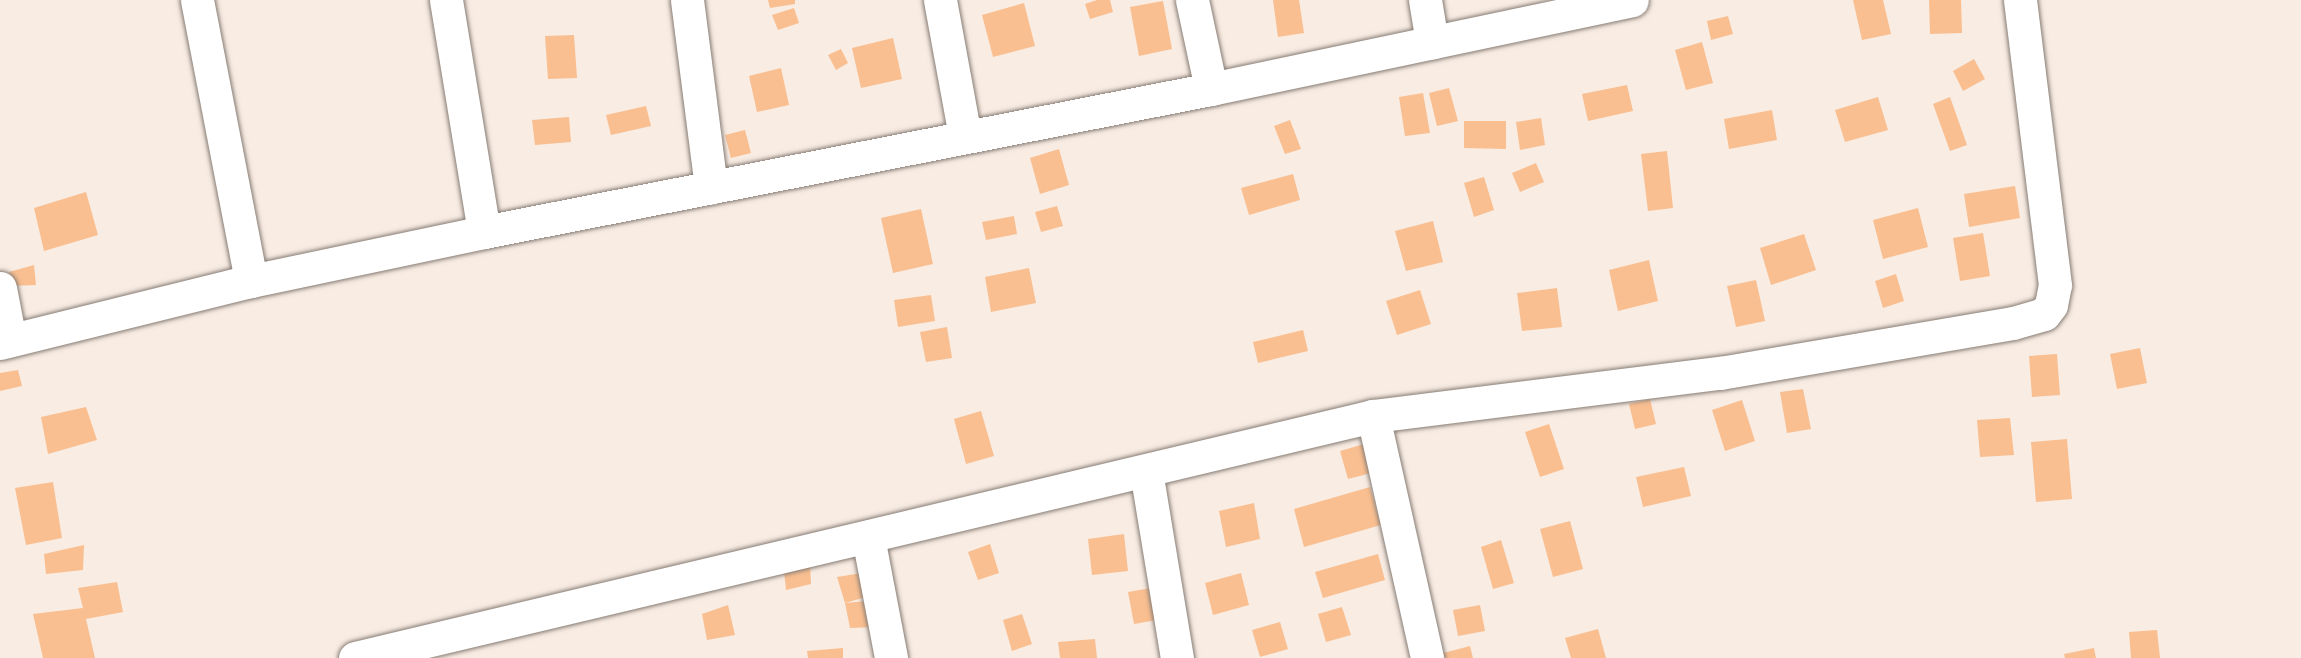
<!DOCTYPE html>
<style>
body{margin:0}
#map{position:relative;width:2301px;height:658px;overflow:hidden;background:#f8ece3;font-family:"Nunito Sans",sans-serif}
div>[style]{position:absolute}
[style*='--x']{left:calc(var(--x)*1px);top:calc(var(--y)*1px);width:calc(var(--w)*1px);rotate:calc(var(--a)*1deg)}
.building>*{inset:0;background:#f9bf91}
.roads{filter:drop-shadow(0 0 2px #867c74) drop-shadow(0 0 2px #867c74)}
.minor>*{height:33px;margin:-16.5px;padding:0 16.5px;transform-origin:16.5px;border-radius:16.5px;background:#fff}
span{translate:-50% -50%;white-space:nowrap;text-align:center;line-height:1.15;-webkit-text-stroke:6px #f8ece3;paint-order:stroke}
</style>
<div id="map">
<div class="building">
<i style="clip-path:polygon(768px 0,795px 0,795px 4px,770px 8px)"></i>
<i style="clip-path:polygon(1097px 0,1110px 0,1113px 12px,1090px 19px,1085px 4px)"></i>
<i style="clip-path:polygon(1273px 0,1299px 0,1304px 33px,1278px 37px)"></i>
<i style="clip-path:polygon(1853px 0,1883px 0,1891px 34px,1862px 40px)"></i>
<i style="clip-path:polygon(1929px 0,1961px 0,1962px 33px,1930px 34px)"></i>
<i style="clip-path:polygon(1163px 1px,1172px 49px,1139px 56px,1130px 7px)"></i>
<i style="clip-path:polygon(1024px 3px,1035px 46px,993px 57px,982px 15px)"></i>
<i style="clip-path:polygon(794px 8px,799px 23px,778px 30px,772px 15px)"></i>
<i style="clip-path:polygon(1728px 16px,1733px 34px,1711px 40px,1707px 21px)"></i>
<i style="clip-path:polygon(574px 35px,577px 78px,548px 79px,545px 36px)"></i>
<i style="clip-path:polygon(893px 38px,902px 79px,861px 88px,852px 48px)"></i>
<i style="clip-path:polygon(1702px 42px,1713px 83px,1686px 90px,1675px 50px)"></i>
<i style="clip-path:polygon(841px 49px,848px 63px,836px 70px,828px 55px)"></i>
<i style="clip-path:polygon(1974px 59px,1985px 79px,1963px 91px,1953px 71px)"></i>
<i style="clip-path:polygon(781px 68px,789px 105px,757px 112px,749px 76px)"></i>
<i style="clip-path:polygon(1627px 85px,1633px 111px,1588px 121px,1582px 94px)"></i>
<i style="clip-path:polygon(1449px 88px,1458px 121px,1437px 126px,1429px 93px)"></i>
<i style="clip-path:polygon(1423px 93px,1430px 133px,1405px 136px,1399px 97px)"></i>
<i style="clip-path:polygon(1878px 97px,1888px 130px,1845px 142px,1835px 110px)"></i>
<i style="clip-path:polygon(1950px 97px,1967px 145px,1950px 151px,1933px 104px)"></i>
<i style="clip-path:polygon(646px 106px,651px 126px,611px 135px,606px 115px)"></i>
<i style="clip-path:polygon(1772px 110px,1777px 140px,1729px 149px,1724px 119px)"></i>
<i style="clip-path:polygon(569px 117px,571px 142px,535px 145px,532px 120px)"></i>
<i style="clip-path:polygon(1541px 118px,1545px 145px,1520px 150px,1516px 122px)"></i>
<i style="clip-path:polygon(1290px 120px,1301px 149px,1285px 154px,1274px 126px)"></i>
<i style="clip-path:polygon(1464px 121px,1506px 121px,1506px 149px,1464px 148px)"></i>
<i style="clip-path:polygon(745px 130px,751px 153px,731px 158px,725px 135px)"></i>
<i style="clip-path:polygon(1059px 149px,1069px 185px,1040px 194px,1030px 158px)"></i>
<i style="clip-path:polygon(1667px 151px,1673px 208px,1648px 211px,1641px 154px)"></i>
<i style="clip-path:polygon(1536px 163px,1544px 182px,1520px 192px,1512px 173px)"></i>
<i style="clip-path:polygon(1293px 174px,1300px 200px,1249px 215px,1241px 188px)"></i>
<i style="clip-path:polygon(1484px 177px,1494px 210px,1474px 217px,1464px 183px)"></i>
<i style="clip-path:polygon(2015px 186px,2020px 218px,1969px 227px,1964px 194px)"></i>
<i style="clip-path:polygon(86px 192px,98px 235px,44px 251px,34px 208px)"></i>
<i style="clip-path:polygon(1057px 206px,1063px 226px,1041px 232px,1035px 212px)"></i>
<i style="clip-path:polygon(1918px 208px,1928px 247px,1883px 259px,1873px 220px)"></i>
<i style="clip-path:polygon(921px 209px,933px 264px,893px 273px,881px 218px)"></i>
<i style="clip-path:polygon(1014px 216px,1017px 234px,986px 240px,982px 222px)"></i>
<i style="clip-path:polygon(1433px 221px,1443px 262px,1406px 271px,1395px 231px)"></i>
<i style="clip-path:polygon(1983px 233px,1990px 276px,1960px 281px,1953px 238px)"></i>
<i style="clip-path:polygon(1804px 234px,1816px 270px,1771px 285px,1760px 248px)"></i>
<i style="clip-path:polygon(1649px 260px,1658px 301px,1618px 311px,1609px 270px)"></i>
<i style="clip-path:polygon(34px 265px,36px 285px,11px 286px,9px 272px)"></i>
<i style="clip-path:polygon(1029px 268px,1036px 303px,991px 312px,985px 277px)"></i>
<i style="clip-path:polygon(1896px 274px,1904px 301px,1883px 308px,1875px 281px)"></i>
<i style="clip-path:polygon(1756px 280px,1765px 321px,1736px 327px,1727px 286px)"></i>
<i style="clip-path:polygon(1557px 288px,1562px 327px,1522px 331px,1517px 293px)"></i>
<i style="clip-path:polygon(1420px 290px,1431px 324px,1397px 335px,1386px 301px)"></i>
<i style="clip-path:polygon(931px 295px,935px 321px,898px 327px,894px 300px)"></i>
<i style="clip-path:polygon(947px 327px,952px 358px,926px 362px,920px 332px)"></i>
<i style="clip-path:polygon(1303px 330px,1308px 351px,1258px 363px,1253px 342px)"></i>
<i style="clip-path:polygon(2140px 348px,2147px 383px,2117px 389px,2110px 354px)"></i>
<i style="clip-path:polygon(2057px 354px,2060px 395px,2032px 397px,2029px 356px)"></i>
<i style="clip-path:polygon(18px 370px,22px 386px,0 391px,0 373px)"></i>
<i style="clip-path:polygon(1803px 389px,1811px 429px,1787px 433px,1780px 392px)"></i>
<i style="clip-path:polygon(1650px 399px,1656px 424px,1635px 429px,1629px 404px)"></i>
<i style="clip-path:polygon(1742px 400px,1755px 441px,1725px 451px,1712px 410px)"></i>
<i style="clip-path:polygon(86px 407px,97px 440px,48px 454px,41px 417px)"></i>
<i style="clip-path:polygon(981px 411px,994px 456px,966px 464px,954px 419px)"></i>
<i style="clip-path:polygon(2010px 418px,2014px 455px,1980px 457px,1977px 420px)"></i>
<i style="clip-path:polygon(1549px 424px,1564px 469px,1540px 477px,1525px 432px)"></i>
<i style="clip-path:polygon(2067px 439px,2072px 499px,2036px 502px,2031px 442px)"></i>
<i style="clip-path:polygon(1371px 442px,1379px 471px,1348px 479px,1340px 451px)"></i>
<i style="clip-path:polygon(1684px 467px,1691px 496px,1643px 507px,1636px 477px)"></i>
<i style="clip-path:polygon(53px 482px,62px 538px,26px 545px,15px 488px)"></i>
<i style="clip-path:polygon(1370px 487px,1381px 525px,1304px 547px,1294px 509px)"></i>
<i style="clip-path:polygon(1254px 503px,1260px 539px,1226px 547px,1219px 511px)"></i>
<i style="clip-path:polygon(1570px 521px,1583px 569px,1553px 577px,1540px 529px)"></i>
<i style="clip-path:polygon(1124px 534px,1128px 571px,1092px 575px,1088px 539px)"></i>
<i style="clip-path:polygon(1501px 540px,1514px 583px,1493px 589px,1481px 547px)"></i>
<i style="clip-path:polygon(990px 544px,999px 573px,978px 580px,968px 552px)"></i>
<i style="clip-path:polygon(84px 545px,83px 570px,46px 574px,44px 554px)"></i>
<i style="clip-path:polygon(1378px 554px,1385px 580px,1323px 598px,1315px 572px)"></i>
<i style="clip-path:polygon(810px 564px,811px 584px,786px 590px,784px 571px)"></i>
<i style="clip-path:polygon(862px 573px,866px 597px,845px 603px,837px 577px)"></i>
<i style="clip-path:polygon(1241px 573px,1249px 605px,1213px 615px,1205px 583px)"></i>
<i style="clip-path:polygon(117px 582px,123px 612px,86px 619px,95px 658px,43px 658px,33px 614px,83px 608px,78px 588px)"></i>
<i style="clip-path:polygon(1151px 588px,1157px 620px,1134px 624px,1128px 592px)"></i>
<i style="clip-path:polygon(867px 601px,875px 627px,850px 628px,845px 603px)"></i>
<i style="clip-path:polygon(728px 605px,735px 635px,707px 640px,702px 614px)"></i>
<i style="clip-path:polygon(1480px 605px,1485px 631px,1458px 636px,1453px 610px)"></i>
<i style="clip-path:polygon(1342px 607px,1351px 635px,1326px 642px,1318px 614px)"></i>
<i style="clip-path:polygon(1022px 614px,1032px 644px,1012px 651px,1003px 620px)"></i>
<i style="clip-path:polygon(1280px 622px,1288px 649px,1260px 657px,1252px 630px)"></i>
<i style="clip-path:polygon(1598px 629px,1606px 658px,1571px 658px,1565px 638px)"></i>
<i style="clip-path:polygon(2157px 630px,2160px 658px,2131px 658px,2129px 632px)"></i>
<i style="clip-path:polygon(1095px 639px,1097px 658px,1060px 658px,1058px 642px)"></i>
<i style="clip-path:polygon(1470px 646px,1473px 658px,1437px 658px,1436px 655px)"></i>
<i style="clip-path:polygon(843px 648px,843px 658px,808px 658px,807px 651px)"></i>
<i style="clip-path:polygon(2094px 648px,2096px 658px,2065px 658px,2064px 654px)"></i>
</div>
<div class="roads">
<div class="minor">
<i style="--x:197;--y:0;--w:286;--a:79.1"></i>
<i style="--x:446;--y:0;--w:235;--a:80.7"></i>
<i style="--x:687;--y:0;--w:189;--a:82.7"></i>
<i style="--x:940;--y:0;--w:138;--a:79.6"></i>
<i style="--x:1192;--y:0;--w:91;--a:77.9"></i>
<i style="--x:1425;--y:0;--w:43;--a:80.5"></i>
<i style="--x:0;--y:288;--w:53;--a:79.1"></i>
<i style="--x:0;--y:343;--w:259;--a:-13.9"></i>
<i style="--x:251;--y:281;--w:238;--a:-11.9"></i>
<i style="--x:484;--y:232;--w:741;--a:-11.13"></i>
<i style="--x:1211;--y:89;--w:430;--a:-11.9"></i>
<i style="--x:1373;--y:416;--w:248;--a:77.4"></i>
<i style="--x:1146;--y:471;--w:190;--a:80.6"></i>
<i style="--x:868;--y:537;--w:123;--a:79.2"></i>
<i style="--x:355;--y:658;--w:1046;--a:-13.37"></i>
<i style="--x:1373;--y:416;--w:350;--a:-7.1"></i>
<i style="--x:1720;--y:373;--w:297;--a:-9.7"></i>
<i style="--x:2013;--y:323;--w:32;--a:-16"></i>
<i style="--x:2044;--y:314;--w:11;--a:-52"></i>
<i style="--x:2051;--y:305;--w:20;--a:-79"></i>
<i style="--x:2055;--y:285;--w:287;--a:-97"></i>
</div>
</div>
</div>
